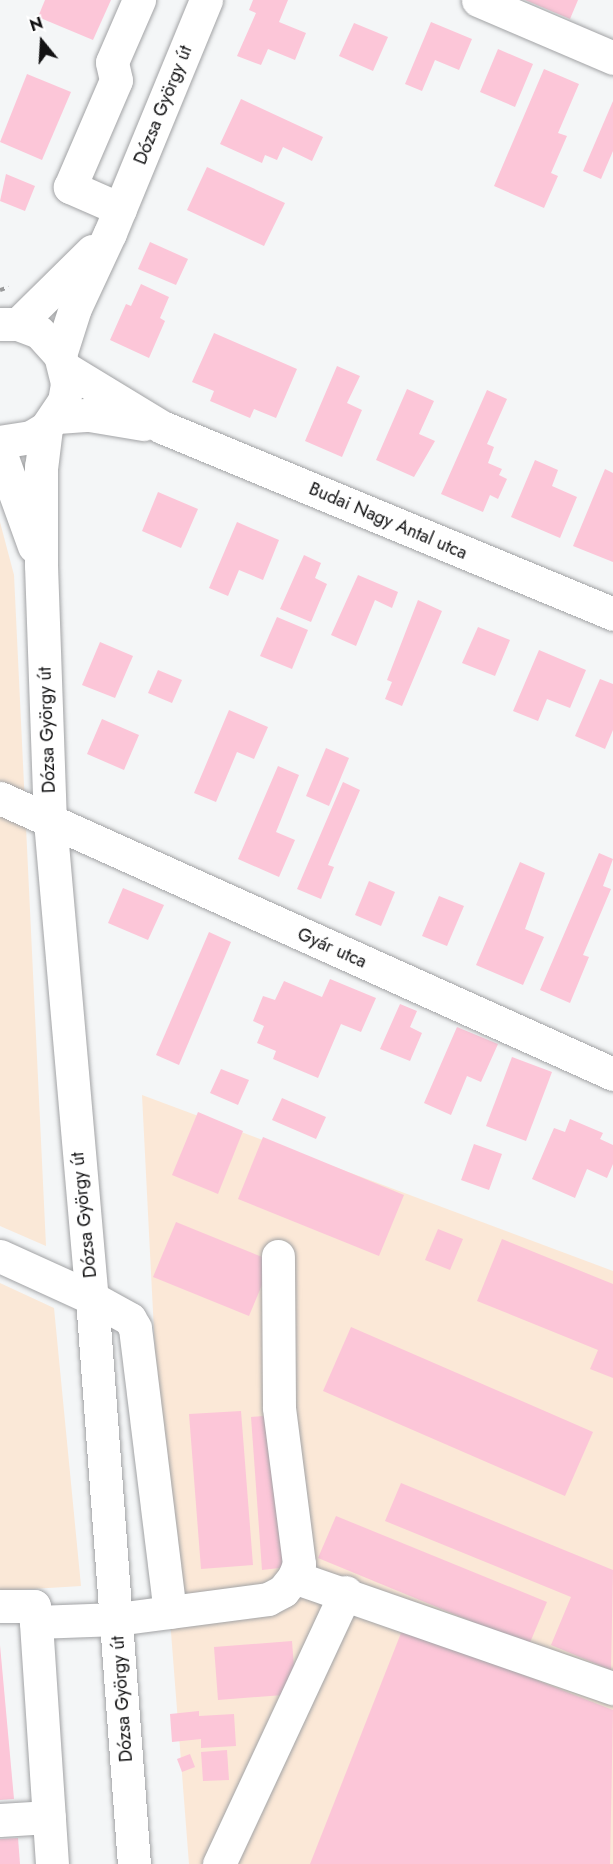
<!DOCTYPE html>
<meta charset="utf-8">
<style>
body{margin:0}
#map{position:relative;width:613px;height:1864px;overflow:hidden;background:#f4f6f7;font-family:Jost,sans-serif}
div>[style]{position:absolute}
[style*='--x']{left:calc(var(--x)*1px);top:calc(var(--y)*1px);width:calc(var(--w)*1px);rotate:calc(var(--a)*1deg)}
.commercial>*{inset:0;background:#fae8d7}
.industrial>*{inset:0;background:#fbe8d7}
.building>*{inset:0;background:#fcc6d8}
.path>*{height:4px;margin-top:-2px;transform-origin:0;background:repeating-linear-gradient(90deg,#9a9b9c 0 4.5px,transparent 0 9px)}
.roads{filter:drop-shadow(0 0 2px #a2a3a5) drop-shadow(0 0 2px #a2a3a5)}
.minor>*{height:33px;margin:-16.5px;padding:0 16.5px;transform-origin:16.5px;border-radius:16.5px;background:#fff}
.major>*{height:33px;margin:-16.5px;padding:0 16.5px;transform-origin:16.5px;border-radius:16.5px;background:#fff}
span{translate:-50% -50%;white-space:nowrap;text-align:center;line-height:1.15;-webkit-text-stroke:4.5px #fff;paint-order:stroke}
.street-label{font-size:18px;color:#121213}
.north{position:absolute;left:12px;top:12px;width:60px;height:60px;-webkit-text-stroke:4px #fff;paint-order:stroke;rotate:342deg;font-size:16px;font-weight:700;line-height:24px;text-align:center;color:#121213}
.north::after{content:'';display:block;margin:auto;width:21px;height:27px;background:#121213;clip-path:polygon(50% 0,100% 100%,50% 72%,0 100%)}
</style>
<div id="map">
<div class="commercial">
<i style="clip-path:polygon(0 522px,14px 575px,46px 1246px,0 1226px)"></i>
<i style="clip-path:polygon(0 1283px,54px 1308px,81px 1586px,0 1591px)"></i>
</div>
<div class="industrial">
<i style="clip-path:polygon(142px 1095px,613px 1271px,613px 1864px,189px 1864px,166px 1568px)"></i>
</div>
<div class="building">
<i style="clip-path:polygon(45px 0,111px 0,93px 40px,38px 17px)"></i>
<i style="clip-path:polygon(253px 0,288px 0,279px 22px,306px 33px,295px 60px,268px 49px,261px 65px,237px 56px,256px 13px,249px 10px)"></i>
<i style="clip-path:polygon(525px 0,578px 0,570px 19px)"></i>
<i style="clip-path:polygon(431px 22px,472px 39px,459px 70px,435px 60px,422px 91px,405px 84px)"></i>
<i style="clip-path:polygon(354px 23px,388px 37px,373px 71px,339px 56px)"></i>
<i style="clip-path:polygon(498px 49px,533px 64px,515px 107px,480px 92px)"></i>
<i style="clip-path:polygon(544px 69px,579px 84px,558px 133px,567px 136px,551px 173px,558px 176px,544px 208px,494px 186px)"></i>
<i style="clip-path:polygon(27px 74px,71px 92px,42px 160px,0 142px)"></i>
<i style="clip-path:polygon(241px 99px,323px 137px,312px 161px,283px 147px,277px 160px,265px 155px,262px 163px,220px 144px)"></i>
<i style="clip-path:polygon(613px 101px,613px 151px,601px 179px,583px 171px)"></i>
<i style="clip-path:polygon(207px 167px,285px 203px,264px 246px,187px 210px)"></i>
<i style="clip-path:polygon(6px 174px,35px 186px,25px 211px,0 201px)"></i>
<i style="clip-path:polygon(150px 242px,188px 259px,176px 285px,138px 269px)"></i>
<i style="clip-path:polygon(141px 284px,169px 297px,160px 318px,165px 321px,149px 358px,110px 340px,126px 304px,131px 306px)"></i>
<i style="clip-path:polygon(214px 333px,297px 369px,276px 418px,254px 409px,250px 418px,210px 401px,214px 391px,192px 382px)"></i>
<i style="clip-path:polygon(337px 366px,360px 376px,347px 403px,362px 410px,342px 457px,305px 441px)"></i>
<i style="clip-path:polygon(407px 389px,434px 401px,419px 434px,435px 441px,414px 477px,376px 460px)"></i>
<i style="clip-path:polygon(487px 390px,507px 399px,487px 444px,494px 447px,488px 463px,502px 469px,499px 475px,507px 479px,498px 499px,490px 495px,483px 512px,441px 494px)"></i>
<i style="clip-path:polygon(535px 460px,558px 470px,552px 486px,577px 497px,560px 538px,511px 517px)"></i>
<i style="clip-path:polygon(605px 469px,613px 473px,613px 562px,573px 546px)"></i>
<i style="clip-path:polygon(158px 492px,198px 509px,181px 548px,142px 531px)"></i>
<i style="clip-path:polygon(237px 522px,279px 540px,263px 580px,239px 570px,228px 596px,209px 588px)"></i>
<i style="clip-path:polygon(304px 555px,321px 563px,315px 578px,327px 584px,311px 622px,280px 609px)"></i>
<i style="clip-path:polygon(358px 575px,398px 592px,392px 608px,375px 600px,356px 646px,331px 635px)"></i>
<i style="clip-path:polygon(418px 600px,442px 611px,402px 706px,385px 699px,392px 682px,387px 680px)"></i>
<i style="clip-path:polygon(277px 617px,308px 630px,292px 669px,260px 656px)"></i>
<i style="clip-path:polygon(478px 627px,510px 640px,495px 676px,462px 663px)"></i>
<i style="clip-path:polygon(100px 642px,133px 656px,115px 698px,82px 685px)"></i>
<i style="clip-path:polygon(539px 650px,586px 670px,570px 708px,547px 699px,538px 721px,513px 711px)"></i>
<i style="clip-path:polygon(158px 670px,182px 680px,172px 703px,148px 693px)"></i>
<i style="clip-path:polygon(600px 679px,613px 684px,613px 730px,605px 749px,575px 736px)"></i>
<i style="clip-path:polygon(229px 710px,268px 727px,254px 759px,237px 752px,216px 802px,194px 793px)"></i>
<i style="clip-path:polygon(102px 719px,139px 735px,124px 770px,87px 754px)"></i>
<i style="clip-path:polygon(326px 748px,349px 758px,329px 806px,306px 796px)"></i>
<i style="clip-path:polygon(278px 766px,299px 775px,276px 832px,295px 840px,279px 877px,238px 859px)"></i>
<i style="clip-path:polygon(343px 782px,360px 790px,328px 865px,334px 867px,321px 899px,297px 889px)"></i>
<i style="clip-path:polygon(599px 853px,613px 859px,603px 886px,611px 889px,583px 955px,589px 957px,570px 1003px,540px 990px)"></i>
<i style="clip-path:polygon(520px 862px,545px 873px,525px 929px,544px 937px,523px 985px,476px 965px)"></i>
<i style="clip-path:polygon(369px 881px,395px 892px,381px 926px,355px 915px)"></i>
<i style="clip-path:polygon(123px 888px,164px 905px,148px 940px,108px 923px)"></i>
<i style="clip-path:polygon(439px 896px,464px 906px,447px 946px,422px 936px)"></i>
<i style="clip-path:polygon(209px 932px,231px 942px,179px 1065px,156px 1055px)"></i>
<i style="clip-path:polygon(330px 979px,376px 998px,361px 1032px,341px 1024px,318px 1078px,273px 1059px,276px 1051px,257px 1043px,264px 1026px,253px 1021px,263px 996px,275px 1000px,284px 981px,322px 997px)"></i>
<i style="clip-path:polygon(400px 1004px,417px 1011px,410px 1027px,422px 1033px,410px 1061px,380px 1049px)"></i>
<i style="clip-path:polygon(457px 1027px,498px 1044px,481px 1082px,467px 1076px,451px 1115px,424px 1103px)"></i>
<i style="clip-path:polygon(512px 1057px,552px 1072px,526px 1141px,486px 1126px)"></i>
<i style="clip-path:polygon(221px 1069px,249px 1080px,238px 1105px,210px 1093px)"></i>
<i style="clip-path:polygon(282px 1098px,326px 1117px,316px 1139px,272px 1120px)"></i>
<i style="clip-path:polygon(198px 1112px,243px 1131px,218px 1194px,172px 1175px)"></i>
<i style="clip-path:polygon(570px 1119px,603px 1133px,600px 1139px,613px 1145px,613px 1164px,607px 1178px,587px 1169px,575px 1198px,532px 1179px,554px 1128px,565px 1132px)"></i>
<i style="clip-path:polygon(263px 1137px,404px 1195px,379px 1256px,238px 1199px)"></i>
<i style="clip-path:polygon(474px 1144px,502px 1154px,489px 1190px,461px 1180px)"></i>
<i style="clip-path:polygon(176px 1222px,272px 1261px,249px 1316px,153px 1277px)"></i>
<i style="clip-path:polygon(438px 1229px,463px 1239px,450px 1270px,425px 1260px)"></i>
<i style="clip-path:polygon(502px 1239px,613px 1284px,613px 1378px,590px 1369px,598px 1350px,477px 1301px)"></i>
<i style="clip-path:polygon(351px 1327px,593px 1432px,565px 1496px,323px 1391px)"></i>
<i style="clip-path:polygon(241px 1411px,253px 1565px,201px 1569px,189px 1414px)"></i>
<i style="clip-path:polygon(277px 1415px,288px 1567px,262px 1570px,251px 1417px)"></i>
<i style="clip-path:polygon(401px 1483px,613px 1570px,611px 1670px,551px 1645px,571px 1597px,385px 1521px)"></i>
<i style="clip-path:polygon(336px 1516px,547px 1602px,529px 1645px,318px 1558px)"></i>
<i style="clip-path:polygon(403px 1628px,613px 1710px,610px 1864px,310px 1864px)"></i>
<i style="clip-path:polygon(292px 1641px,296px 1694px,218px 1700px,214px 1647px)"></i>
<i style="clip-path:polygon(0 1645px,14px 1799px,0 1800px)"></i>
<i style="clip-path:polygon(199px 1711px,199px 1716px,234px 1714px,236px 1746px,201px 1748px,201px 1739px,172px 1742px,170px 1714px)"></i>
<i style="clip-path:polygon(227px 1750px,229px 1780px,203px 1781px,201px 1752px)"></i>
<i style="clip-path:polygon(190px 1754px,195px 1767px,182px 1772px,177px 1759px)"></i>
<i style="clip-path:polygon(18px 1838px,20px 1864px,0 1864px,0 1839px)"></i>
</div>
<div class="path">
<i style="--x:0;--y:290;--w:9;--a:-18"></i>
</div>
<div class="roads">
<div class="minor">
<i style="--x:478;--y:0;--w:147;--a:23.2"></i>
<i style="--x:120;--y:209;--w:55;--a:-156.3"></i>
<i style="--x:70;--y:187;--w:116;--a:-66.7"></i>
<i style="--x:116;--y:80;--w:18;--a:-103"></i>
<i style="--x:112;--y:62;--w:68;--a:-66.5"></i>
<i style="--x:65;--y:368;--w:114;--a:31.3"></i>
<i style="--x:162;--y:427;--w:488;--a:22.5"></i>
<i style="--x:57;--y:417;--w:32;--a:-4"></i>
<i style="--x:89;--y:415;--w:55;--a:9.5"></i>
<i style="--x:0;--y:798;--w:672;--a:24.24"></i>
<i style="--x:0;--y:1256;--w:101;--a:24.5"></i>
<i style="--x:92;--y:1298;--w:43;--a:28.9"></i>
<i style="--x:130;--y:1319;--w:10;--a:61"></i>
<i style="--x:135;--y:1328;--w:286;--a:83"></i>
<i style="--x:294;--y:1577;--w:338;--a:19.2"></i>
<i style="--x:0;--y:1606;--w:34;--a:0"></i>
<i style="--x:34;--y:1606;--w:16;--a:83"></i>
<i style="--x:0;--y:1820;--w:49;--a:-3.5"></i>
<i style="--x:52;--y:1864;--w:243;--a:-93.8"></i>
<i style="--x:36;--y:1622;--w:81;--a:-2.1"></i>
<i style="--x:117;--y:1619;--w:152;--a:-7.5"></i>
<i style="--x:268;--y:1599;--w:17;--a:-28"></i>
<i style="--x:283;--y:1591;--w:18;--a:-52"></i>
<i style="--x:294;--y:1577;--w:14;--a:-69"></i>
<i style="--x:299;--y:1564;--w:158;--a:-97.3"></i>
<i style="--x:279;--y:1407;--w:151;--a:-90.4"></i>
<i style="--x:219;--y:1864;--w:300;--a:-65"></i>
</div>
<div class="major">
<i style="--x:0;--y:324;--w:18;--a:0"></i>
<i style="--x:18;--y:324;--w:22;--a:21"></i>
<i style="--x:39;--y:332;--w:31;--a:48"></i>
<i style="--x:60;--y:355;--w:30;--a:76"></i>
<i style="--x:67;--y:384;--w:17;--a:100"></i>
<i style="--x:64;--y:401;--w:32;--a:124"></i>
<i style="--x:46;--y:428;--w:17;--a:149"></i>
<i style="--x:31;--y:437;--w:31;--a:171"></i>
<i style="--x:18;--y:324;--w:104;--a:-44.6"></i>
<i style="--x:60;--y:355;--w:49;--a:-72.3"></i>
<i style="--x:75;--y:308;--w:83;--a:-65"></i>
<i style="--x:110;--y:233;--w:252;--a:-67.6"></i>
<i style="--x:46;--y:428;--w:38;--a:97"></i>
<i style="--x:41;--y:466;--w:99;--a:90"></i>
<i style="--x:41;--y:565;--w:256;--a:88"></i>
<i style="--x:50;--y:821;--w:479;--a:85"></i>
<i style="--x:92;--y:1298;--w:568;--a:85.76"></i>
<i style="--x:0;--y:452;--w:100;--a:70.1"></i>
</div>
</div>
<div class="street-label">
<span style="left:163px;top:105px;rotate:-68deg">Dózsa György út</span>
<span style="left:388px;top:521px;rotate:23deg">Budai Nagy Antal utca</span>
<span style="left:47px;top:730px;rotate:-92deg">Dózsa György út</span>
<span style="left:332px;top:948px;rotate:24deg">Gyár utca</span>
<span style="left:84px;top:1215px;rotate:-96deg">Dózsa György út</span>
<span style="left:122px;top:1699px;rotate:-94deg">Dózsa György út</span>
</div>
<div class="north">N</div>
</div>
